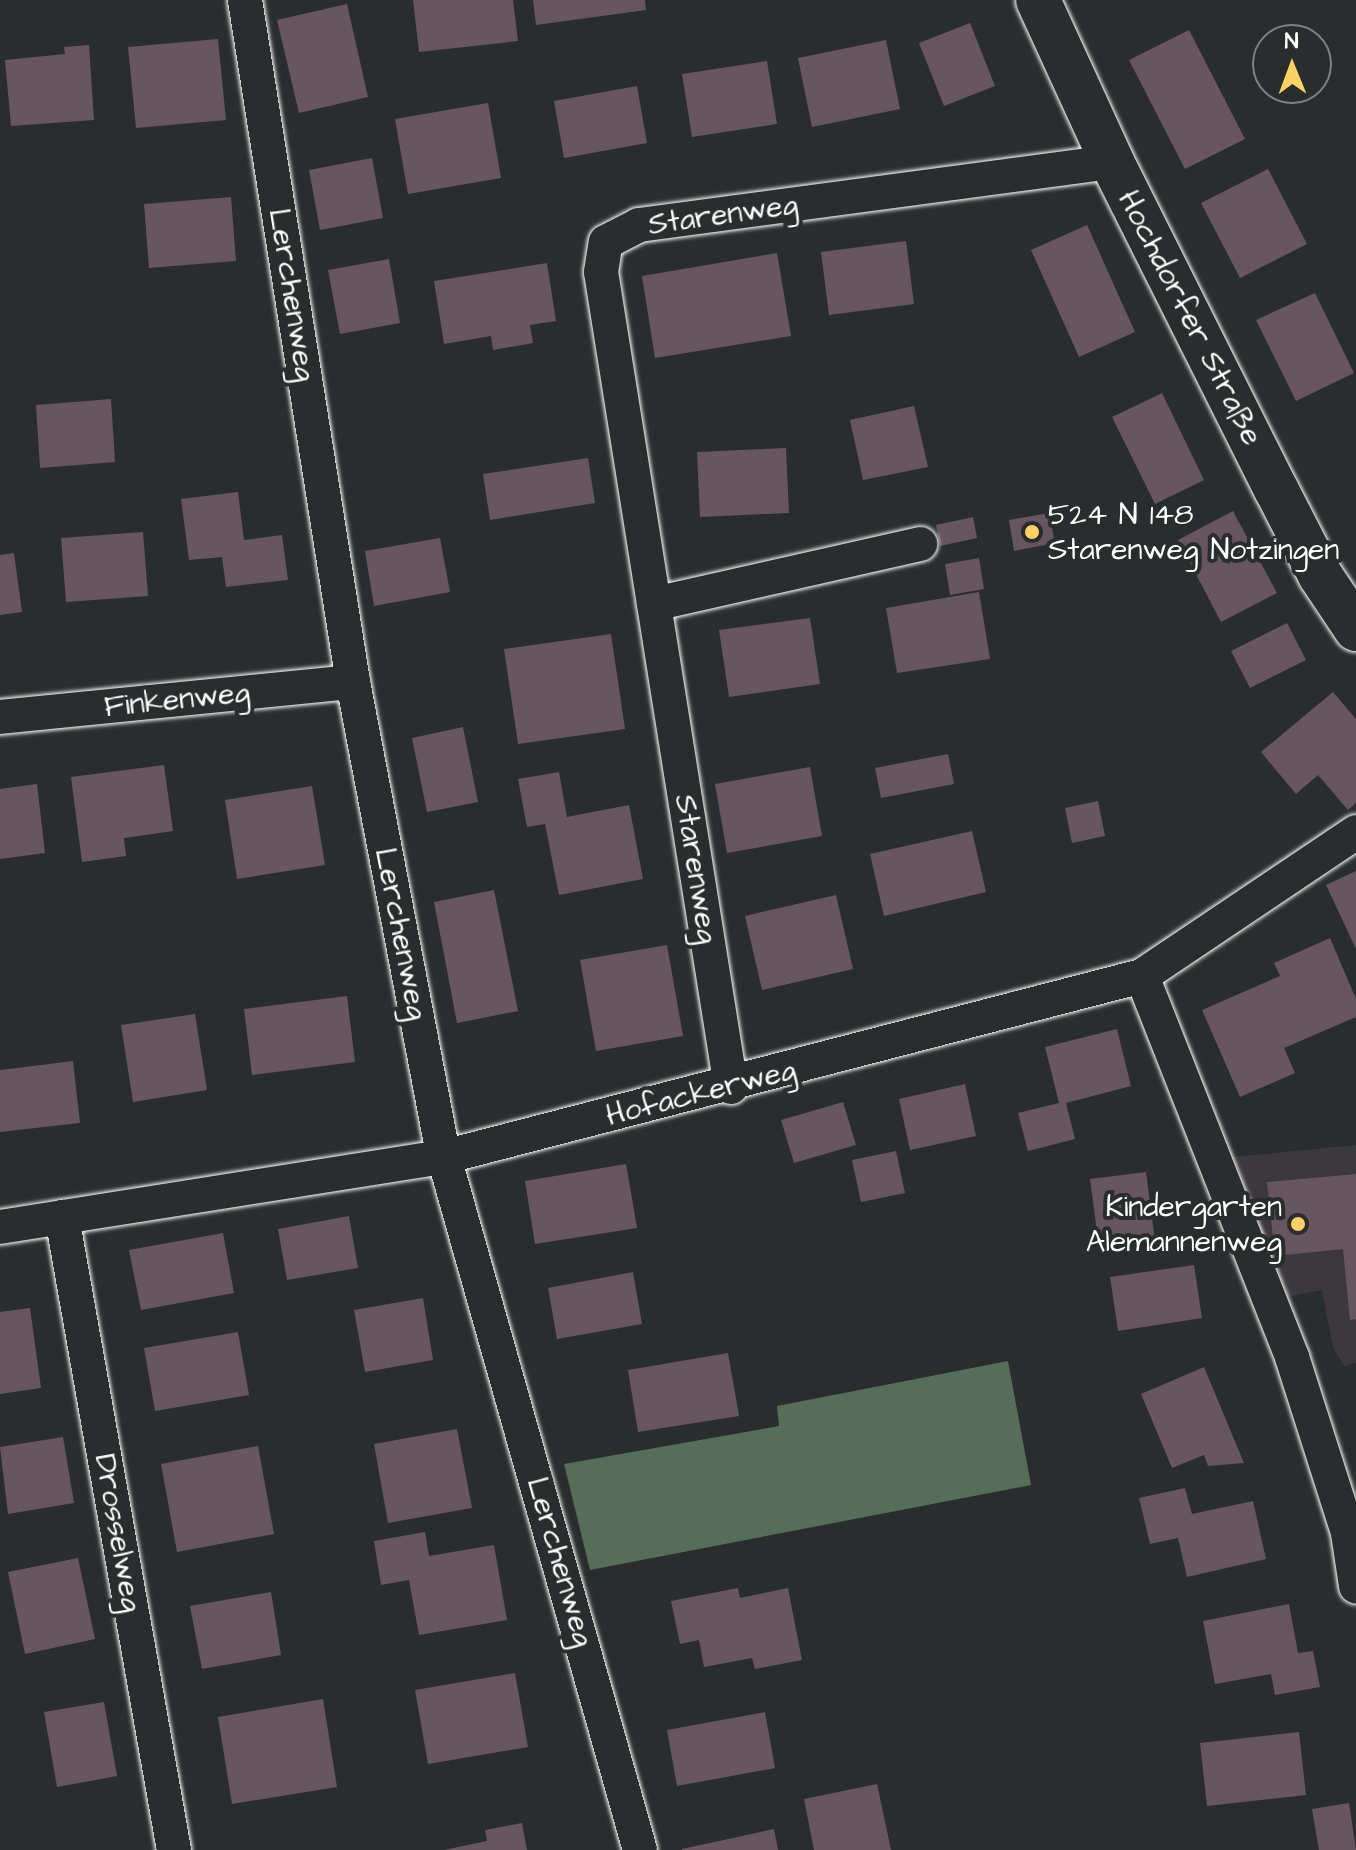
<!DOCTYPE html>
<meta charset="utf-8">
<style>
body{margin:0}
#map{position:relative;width:1356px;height:1850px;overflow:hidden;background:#2a2d2e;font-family:"Architects Daughter",sans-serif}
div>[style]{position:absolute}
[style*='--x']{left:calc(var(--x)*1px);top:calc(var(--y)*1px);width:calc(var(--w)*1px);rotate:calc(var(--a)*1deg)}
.built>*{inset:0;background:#3c393c}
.green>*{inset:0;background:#566d59}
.building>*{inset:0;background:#67565e}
.roads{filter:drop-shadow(0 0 2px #fff) drop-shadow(0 0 2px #fff)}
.minor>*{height:34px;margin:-17px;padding:0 17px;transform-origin:17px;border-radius:17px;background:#2a2d2e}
.secondary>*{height:44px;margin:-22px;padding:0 22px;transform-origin:22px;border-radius:22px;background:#2a2d2e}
.dots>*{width:22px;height:22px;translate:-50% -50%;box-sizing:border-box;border:4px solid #2a2d2e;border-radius:50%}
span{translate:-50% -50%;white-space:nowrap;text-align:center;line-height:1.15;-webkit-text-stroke:8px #2a2d2e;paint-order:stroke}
.street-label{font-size:30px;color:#fff}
.poi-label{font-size:30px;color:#fff}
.left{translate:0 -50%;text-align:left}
.right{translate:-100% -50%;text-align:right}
.north{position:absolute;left:1252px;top:24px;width:80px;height:80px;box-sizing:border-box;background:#2a2d2e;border:2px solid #7f8182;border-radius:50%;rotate:359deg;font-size:22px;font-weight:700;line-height:32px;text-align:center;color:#fff}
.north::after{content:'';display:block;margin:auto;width:28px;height:36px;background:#ffd166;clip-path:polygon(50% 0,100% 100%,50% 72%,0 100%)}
</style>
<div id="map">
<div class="built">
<i style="clip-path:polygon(1356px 1145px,1356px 1363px,1344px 1366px,1333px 1347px,1322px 1290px,1270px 1300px,1214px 1159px)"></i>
</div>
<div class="green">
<i style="clip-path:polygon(1008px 1361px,1031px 1485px,590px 1570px,564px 1464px,779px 1426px,777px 1406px)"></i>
</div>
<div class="building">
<i style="clip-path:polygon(413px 0,513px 0,518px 41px,419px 52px)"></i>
<i style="clip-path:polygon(533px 0,645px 0,646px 10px,536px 25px)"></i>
<i style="clip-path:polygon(347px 4px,368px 97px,299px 113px,277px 20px)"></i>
<i style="clip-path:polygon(970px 23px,995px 86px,944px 106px,919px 43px)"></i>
<i style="clip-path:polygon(1189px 30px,1245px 139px,1185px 169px,1129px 60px)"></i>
<i style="clip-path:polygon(218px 39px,226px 120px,136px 128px,128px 47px)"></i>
<i style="clip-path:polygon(886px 40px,900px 109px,812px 127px,798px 58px)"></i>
<i style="clip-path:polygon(89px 45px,94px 120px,11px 126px,5px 60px,65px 54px,64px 47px)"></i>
<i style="clip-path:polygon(767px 61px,777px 124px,692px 137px,682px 74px)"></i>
<i style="clip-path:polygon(637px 86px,647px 143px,564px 158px,554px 101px)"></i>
<i style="clip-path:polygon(488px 103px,501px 178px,408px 194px,395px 119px)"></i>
<i style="clip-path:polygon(372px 158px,383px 218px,320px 230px,309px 170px)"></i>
<i style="clip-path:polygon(1268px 169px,1307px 244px,1240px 278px,1201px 203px)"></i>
<i style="clip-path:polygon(231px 197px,236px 261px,149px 268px,144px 204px)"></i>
<i style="clip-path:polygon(1087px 225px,1135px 332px,1079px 357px,1031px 250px)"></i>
<i style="clip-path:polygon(906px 241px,914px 304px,829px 315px,821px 252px)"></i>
<i style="clip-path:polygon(777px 253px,791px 336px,655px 358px,642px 276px)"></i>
<i style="clip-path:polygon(389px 259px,400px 323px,340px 334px,328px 270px)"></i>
<i style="clip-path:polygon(547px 263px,556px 321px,530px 325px,533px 343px,493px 350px,491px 336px,444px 344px,434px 281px)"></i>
<i style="clip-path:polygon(1315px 293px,1354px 373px,1296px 401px,1256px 320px)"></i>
<i style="clip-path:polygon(1162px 393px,1204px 480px,1155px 504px,1112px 417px)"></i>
<i style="clip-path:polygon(111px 399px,115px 462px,40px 468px,36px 405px)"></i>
<i style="clip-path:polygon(914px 406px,928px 467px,863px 480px,850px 420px)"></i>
<i style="clip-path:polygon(786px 448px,789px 513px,700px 517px,697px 452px)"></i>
<i style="clip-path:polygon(588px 458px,595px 503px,490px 520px,483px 474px)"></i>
<i style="clip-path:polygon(238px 492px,244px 540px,282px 535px,288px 580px,226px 587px,222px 557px,189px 560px,181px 499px)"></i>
<i style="clip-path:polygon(1233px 511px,1277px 593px,1221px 622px,1178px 540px)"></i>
<i style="clip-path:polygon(1049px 513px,1055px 543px,1014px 551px,1009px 520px)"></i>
<i style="clip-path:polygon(973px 517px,977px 538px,940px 546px,936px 525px)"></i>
<i style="clip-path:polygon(143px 532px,148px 596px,66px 602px,61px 538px)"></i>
<i style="clip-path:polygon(440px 538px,450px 592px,374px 606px,365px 551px)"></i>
<i style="clip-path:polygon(14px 553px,22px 612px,0 615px,0 555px)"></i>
<i style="clip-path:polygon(979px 558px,984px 589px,950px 595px,945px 564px)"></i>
<i style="clip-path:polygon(979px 592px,990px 659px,897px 673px,886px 608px)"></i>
<i style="clip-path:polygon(810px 618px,820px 684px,729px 697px,719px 630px)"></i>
<i style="clip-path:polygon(1287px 623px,1306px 660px,1250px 688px,1231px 651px)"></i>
<i style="clip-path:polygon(611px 634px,625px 729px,518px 744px,504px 649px)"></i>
<i style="clip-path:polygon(1333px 692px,1356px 719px,1356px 803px,1348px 810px,1318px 775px,1296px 794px,1261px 752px)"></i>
<i style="clip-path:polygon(463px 727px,478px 802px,427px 812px,412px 738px)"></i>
<i style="clip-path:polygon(948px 754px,954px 784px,881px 798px,875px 768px)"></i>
<i style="clip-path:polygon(164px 765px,173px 831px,124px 838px,126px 856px,82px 862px,71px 777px)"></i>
<i style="clip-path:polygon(810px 767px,822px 836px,727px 853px,715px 784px)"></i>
<i style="clip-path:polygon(559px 772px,567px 817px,629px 805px,643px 879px,559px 895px,545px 824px,527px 827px,518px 779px)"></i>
<i style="clip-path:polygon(37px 784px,45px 853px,0 859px,0 789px)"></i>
<i style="clip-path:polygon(312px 786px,325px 865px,237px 879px,225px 800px)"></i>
<i style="clip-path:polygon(1098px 801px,1105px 836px,1072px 843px,1065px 808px)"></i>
<i style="clip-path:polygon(972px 831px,986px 892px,884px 916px,870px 854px)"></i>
<i style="clip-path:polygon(1356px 871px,1356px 949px,1326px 885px)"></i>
<i style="clip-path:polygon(494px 890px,518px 1011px,457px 1023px,434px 902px)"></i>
<i style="clip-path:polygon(836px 895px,853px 969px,762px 990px,745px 916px)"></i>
<i style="clip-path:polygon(1330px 938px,1356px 999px,1356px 1017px,1284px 1048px,1295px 1073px,1240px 1097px,1202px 1010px,1280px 976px,1274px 963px)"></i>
<i style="clip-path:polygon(667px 945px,683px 1036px,596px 1051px,580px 960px)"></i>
<i style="clip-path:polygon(347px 996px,355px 1062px,252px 1075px,244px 1009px)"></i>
<i style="clip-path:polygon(195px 1014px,207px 1090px,133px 1102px,121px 1025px)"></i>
<i style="clip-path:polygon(1117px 1029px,1131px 1086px,1066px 1103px,1075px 1139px,1028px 1151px,1018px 1113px,1059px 1103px,1045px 1047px)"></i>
<i style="clip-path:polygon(73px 1061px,80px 1123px,0 1132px,0 1070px)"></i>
<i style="clip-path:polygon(965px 1084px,976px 1136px,910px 1150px,899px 1099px)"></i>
<i style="clip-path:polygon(843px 1102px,856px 1145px,794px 1163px,781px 1120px)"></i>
<i style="clip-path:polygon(896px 1151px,905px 1193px,861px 1202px,852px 1160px)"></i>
<i style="clip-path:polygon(626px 1164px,637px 1228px,535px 1244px,525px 1181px)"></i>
<i style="clip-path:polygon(1146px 1172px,1155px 1241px,1099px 1248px,1090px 1179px)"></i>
<i style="clip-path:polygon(1356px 1174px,1356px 1319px,1350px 1320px,1343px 1249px,1275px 1256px,1267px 1182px)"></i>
<i style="clip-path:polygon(349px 1216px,358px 1268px,287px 1280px,278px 1229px)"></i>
<i style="clip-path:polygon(223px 1233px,234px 1293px,141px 1310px,129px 1250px)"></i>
<i style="clip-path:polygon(1194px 1265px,1202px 1318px,1118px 1331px,1110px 1277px)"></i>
<i style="clip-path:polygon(633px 1272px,642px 1324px,557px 1339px,548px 1288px)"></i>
<i style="clip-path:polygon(423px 1298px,433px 1360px,365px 1372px,354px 1310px)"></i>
<i style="clip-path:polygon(30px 1308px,41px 1388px,0 1394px,0 1312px)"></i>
<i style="clip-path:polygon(238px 1332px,249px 1395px,155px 1411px,144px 1348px)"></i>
<i style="clip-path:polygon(728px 1353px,739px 1416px,638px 1432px,628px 1370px)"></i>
<i style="clip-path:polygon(1204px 1367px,1244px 1463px,1208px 1466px,1204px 1455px,1172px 1468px,1141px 1394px)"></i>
<i style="clip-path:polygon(457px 1429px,472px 1508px,388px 1523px,374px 1444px)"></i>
<i style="clip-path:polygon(63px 1437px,74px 1503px,8px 1514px,0 1447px)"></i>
<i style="clip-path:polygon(258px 1446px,274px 1534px,177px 1552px,161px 1464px)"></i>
<i style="clip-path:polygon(1185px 1488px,1192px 1514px,1253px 1501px,1266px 1559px,1187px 1577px,1178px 1538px,1150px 1544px,1139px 1498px)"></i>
<i style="clip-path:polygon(425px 1532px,429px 1556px,494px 1545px,507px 1620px,419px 1635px,409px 1580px,381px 1585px,374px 1541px)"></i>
<i style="clip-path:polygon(78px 1558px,95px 1639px,25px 1654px,8px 1572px)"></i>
<i style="clip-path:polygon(738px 1588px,740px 1598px,788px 1588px,802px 1660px,755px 1669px,752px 1658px,704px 1667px,699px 1640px,680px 1644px,671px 1601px)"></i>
<i style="clip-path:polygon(271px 1592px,281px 1655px,202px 1669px,190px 1606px)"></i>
<i style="clip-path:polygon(1289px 1604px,1298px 1653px,1313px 1651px,1320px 1687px,1275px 1695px,1271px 1674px,1215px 1684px,1203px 1621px)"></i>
<i style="clip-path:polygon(515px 1673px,528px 1747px,428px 1764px,415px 1690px)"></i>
<i style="clip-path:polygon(323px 1699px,337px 1787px,232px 1804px,218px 1717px)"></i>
<i style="clip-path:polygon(104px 1702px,117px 1776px,57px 1787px,44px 1712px)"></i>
<i style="clip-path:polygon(765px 1712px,775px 1768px,677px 1786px,667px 1730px)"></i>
<i style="clip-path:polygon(1299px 1732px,1306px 1795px,1207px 1806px,1200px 1743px)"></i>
<i style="clip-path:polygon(877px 1784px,891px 1850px,814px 1850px,804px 1799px)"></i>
<i style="clip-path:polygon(1349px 1803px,1356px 1850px,1319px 1850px,1312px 1809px)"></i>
<i style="clip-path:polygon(522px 1823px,527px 1850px,444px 1850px,487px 1841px,485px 1830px)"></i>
<i style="clip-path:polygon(774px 1829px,778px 1850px,682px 1850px,682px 1849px)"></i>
</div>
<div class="roads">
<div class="minor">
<i style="--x:245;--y:0;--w:690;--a:81"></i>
<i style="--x:353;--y:682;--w:484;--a:79.2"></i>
<i style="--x:444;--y:1157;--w:720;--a:74.21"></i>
<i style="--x:654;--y:604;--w:273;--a:-12.7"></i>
<i style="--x:0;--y:717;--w:355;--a:-5.7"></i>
<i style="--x:1142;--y:976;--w:409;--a:68.5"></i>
<i style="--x:1292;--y:1357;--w:185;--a:72.3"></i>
<i style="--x:1348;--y:1533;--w:54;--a:81.4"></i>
<i style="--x:731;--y:1087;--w:825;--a:-99.06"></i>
<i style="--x:601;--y:272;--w:30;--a:-81"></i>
<i style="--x:606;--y:242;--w:37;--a:-27"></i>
<i style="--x:639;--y:225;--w:477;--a:-7.6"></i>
<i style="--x:62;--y:1217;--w:643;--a:79.97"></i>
<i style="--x:0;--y:1227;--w:449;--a:-9"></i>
<i style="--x:444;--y:1157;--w:721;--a:-14.54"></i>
<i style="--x:1142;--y:976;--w:258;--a:-33.9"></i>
</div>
<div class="secondary">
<i style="--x:1038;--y:0;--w:178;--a:65.4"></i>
<i style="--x:1112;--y:162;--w:366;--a:63.4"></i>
<i style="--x:1276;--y:489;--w:97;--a:62.9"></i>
<i style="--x:1320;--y:575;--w:65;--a:56.3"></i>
</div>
</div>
<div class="dots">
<i style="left:1032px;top:532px;background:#ffd166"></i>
<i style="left:1298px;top:1224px;background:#ffd166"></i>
</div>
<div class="street-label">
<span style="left:723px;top:215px;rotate:-8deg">Starenweg</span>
<span style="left:292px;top:295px;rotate:81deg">Lerchenweg</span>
<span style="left:1190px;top:318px;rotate:63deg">Hochdorfer Straße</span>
<span style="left:177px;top:700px;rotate:-6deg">Finkenweg</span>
<span style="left:696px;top:869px;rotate:81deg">Starenweg</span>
<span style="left:401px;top:934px;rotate:79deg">Lerchenweg</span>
<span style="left:701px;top:1093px;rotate:-14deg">Hofackerweg</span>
<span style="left:118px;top:1533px;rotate:80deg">Drosselweg</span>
<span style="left:560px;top:1562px;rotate:74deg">Lerchenweg</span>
</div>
<div class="poi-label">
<span class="left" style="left:1048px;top:532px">524 N 148<br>Starenweg Notzingen</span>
<span class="right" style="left:1282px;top:1224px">Kindergarten<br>Alemannenweg</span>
</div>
<div class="north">N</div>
</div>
